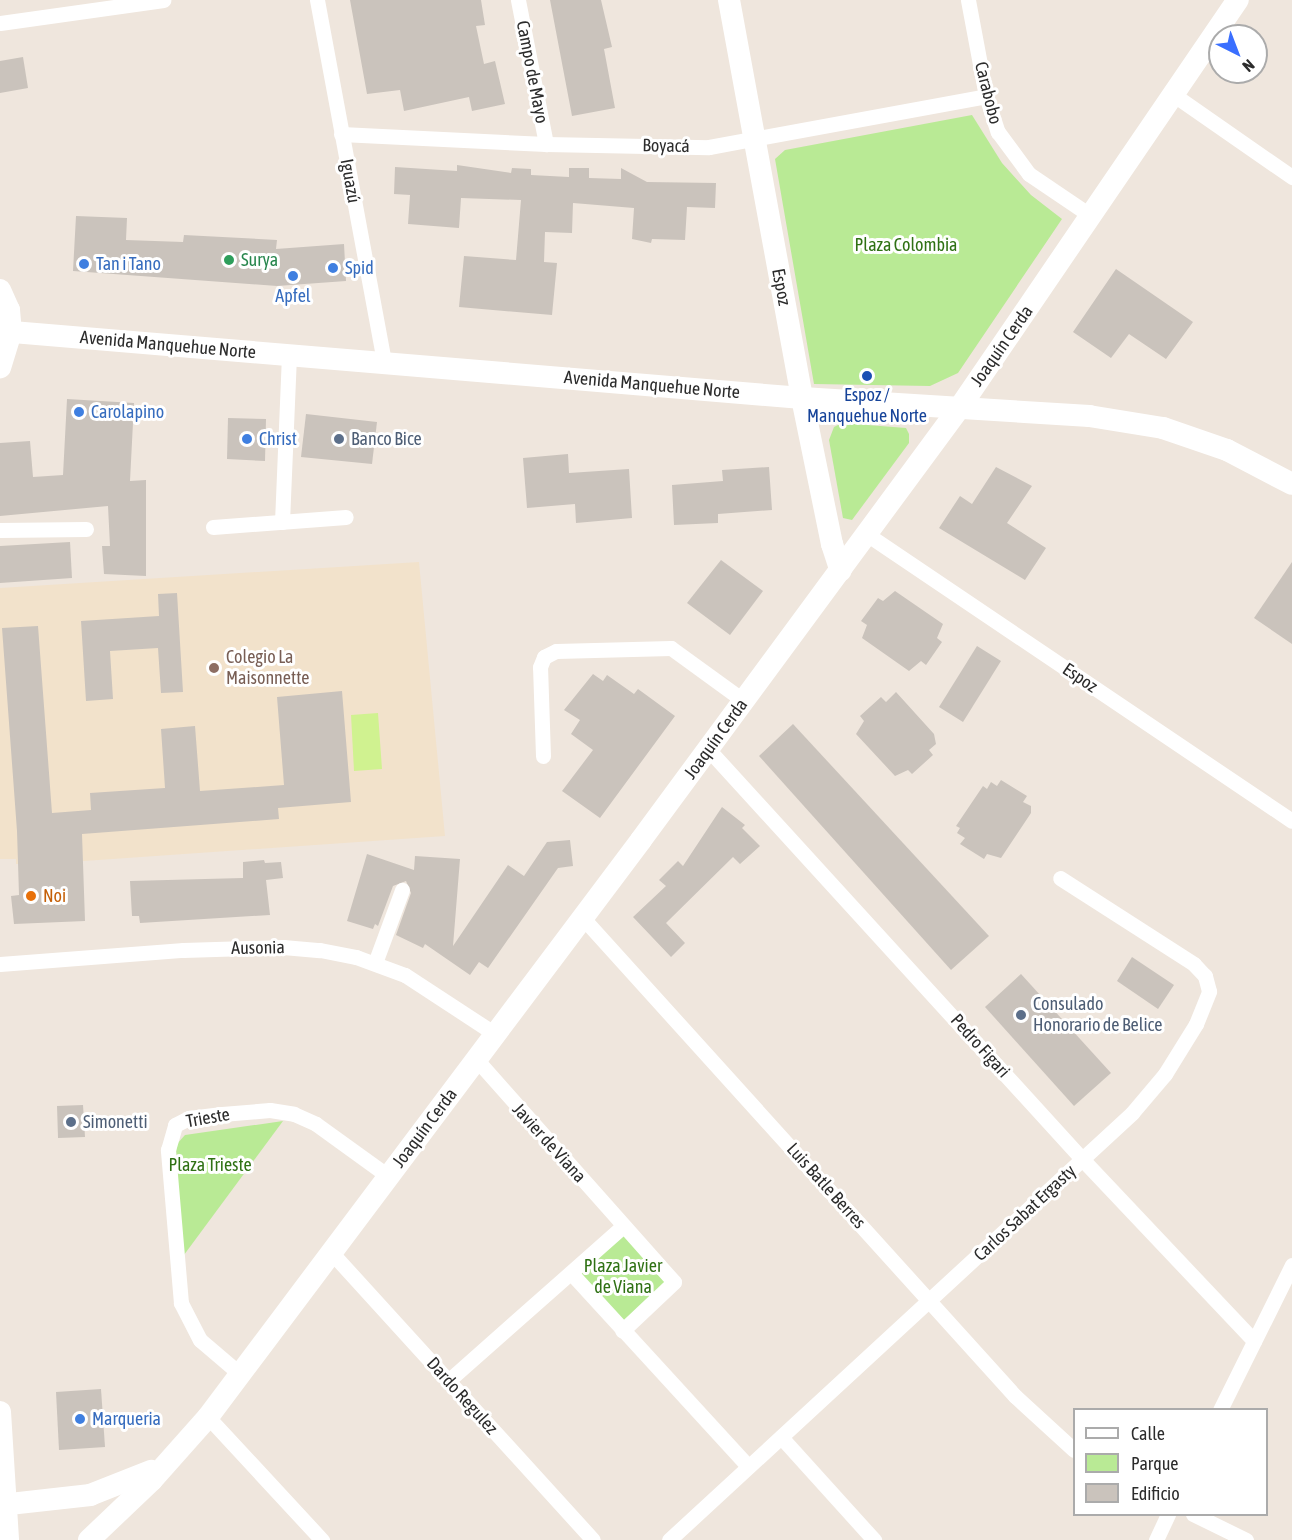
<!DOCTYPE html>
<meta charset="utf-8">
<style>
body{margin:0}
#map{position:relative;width:1292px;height:1540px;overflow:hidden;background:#efe6dd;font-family:"Asap Condensed",sans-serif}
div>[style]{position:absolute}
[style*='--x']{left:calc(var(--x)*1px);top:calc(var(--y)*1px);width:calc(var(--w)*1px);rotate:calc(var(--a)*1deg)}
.education>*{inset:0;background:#f2e2cb}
.green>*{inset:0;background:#b9ea95}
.pitch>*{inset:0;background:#d0f290}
.building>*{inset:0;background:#cac3bc}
.street>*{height:15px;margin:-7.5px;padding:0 7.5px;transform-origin:7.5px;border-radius:7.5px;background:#fff}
.secondary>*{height:22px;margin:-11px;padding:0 11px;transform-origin:11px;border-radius:11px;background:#fff}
.dots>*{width:16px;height:16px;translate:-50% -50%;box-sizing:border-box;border:3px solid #fff;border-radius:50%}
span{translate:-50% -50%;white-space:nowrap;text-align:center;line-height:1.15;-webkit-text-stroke:6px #fff;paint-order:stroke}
.street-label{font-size:18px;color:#2c2c2c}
.park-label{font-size:18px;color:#2f7114}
.leisure-label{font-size:18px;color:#27864d}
.left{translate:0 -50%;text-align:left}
.shop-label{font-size:18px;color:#366cbe}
.transit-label{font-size:18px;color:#164399}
.service-label{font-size:18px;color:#4e5e75}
.education-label{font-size:18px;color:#785e54}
.food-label{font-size:18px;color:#c56008}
.legend{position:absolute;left:1073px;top:1408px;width:195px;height:108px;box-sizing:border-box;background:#fff;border:2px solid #ababab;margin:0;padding:8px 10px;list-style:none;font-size:18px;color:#2c2c2c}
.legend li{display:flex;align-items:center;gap:12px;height:30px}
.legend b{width:30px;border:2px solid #ababab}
.north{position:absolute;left:1208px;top:24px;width:60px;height:60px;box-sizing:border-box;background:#fff;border:2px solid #ababab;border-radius:50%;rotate:138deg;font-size:16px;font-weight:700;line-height:24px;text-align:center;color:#2c2c2c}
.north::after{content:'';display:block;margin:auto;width:21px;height:27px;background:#3a6fff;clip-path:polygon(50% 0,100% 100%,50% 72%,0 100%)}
</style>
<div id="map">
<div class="education">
<i style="clip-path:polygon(419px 562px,445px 836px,84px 861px,16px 864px,16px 859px,0 859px,0 588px)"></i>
</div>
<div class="green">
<i style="clip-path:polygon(972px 115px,1002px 163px,1031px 195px,1062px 219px,958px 373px,930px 386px,814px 384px,775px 159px,785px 150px)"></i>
<i style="clip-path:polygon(842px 423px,906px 428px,909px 434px,909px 443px,852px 520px,843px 518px,829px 440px,834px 427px)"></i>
<i style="clip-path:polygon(283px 1121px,181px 1259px,176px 1145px,185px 1135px)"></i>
<i style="clip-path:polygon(625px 1232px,668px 1281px,621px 1323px,578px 1274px)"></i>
</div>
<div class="pitch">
<i style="clip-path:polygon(378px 713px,382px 769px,354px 771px,351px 715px)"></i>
</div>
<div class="building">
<i style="clip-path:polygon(350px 0,481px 0,485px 25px,476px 26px,484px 64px,495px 61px,505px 104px,472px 111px,469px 97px,404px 111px,400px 90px,367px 94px)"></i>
<i style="clip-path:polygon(550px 0,601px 0,612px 47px,604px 49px,615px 108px,572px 116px)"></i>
<i style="clip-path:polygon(23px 57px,28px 88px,0 93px,0 61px)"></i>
<i style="clip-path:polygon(457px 165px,511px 173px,512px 168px,531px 169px,531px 175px,569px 177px,569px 168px,589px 168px,589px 178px,621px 179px,621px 168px,647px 182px,716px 183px,715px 208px,687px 207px,685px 240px,652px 239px,651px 243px,632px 239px,634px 208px,573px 203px,572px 233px,545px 232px,544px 262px,557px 263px,552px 315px,459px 307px,464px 256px,516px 260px,521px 200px,461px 198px,459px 228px,408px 224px,410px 195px,394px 194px,395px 167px,457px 171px)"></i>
<i style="clip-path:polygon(76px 216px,127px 218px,126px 240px,183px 242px,184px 235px,277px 240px,276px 249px,344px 244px,346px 281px,277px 286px,73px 271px)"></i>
<i style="clip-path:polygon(1116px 269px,1193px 322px,1166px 359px,1129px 334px,1111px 358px,1073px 332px)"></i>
<i style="clip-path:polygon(67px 399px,134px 403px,130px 481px,146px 480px,146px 576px,104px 574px,102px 546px,110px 546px,108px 506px,0 516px,0 443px,30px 441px,33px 477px,63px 475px)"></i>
<i style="clip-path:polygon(306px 414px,377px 422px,372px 464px,301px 457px)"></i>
<i style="clip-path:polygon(228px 418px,266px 419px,265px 461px,227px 459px)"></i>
<i style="clip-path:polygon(568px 454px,569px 473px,629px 469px,632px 518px,576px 523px,575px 504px,527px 508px,523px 458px)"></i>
<i style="clip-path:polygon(769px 467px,772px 510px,718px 514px,718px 523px,674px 525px,672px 485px,723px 481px,722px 470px)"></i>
<i style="clip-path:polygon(996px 467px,1032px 486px,1007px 523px,1046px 548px,1025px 580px,939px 528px,960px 496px,972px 504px)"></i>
<i style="clip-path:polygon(70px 542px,72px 578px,0 583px,0 546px)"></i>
<i style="clip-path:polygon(721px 560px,763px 591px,730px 635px,687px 603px)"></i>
<i style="clip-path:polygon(1292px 562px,1292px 644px,1254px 618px)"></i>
<i style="clip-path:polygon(895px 591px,943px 624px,937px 638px,942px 642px,926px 665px,921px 661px,909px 671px,862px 638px,867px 625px,861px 621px,878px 598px,883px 601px)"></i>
<i style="clip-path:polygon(177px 593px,183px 692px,161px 693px,158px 648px,110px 651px,113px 699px,86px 701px,81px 621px,159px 616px,158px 594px)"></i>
<i style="clip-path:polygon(38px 626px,52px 813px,91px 810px,90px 793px,165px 788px,161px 729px,195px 726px,200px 791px,284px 785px,277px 697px,342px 691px,351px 802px,278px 808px,279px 819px,82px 834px,85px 921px,14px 924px,11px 896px,19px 895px,17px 831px,2px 628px)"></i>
<i style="clip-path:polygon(977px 646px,1001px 661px,963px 722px,939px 707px)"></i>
<i style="clip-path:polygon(593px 674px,603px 681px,607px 675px,634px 694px,638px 689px,675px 716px,600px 818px,562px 791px,593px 750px,571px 734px,580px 720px,564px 710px)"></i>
<i style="clip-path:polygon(896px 692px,934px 734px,936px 744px,929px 750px,933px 755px,912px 774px,908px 770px,895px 776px,856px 734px,864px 721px,860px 716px,881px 697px,886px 702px)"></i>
<i style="clip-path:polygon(793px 724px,989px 936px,951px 970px,759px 756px)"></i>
<i style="clip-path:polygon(1001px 780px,1027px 796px,1023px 802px,1031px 806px,1031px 813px,1001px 858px,987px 854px,984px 859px,960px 844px,965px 838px,957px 833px,960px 828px,956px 826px,983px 786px,987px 789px,991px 782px,997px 786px)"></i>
<i style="clip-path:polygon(722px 807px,745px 825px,742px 828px,760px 846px,740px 864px,733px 857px,666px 923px,685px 943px,671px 957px,633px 917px,666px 886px,659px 880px,678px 861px,683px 866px)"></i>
<i style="clip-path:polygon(570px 840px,573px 866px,558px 868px,488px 968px,479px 962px,470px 975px,425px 944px,423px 948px,396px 935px,411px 893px,406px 881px,393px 886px,378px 926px,375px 924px,373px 929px,347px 921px,367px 854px,414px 870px,415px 856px,460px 859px,453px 946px,508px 865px,524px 876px,547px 842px)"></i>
<i style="clip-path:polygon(264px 860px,265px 863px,281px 862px,283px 878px,266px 880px,270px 915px,140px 923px,139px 916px,132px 916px,130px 881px,243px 878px,243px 862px)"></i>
<i style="clip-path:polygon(1132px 957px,1174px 985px,1158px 1009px,1117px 981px)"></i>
<i style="clip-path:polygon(1021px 974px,1111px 1073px,1074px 1106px,985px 1007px)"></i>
<i style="clip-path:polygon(83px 1105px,85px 1137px,58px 1138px,57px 1106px)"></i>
<i style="clip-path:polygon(101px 1389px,105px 1447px,59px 1450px,56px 1392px)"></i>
</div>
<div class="street">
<i style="--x:317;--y:0;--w:368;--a:79.5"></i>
<i style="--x:518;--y:0;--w:147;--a:79"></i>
<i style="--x:968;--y:0;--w:98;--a:79.4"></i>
<i style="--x:986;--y:96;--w:38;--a:72"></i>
<i style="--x:998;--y:132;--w:52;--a:53.6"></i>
<i style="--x:1029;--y:174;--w:75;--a:34.1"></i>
<i style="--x:0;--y:23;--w:165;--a:-8"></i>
<i style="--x:1174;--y:95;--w:144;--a:34.8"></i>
<i style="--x:341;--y:134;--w:205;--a:2.8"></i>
<i style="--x:546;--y:144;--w:163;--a:1.1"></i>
<i style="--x:709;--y:147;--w:282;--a:-10.4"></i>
<i style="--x:282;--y:522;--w:167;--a:-87.6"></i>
<i style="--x:213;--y:527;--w:133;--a:-4.3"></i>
<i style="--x:0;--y:530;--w:86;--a:-0.7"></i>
<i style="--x:868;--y:535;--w:511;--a:34"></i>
<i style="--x:708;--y:749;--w:556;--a:47.62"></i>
<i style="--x:1083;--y:1160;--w:249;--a:46.6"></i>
<i style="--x:543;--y:756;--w:89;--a:-91.9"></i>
<i style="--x:540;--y:667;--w:11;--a:-68"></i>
<i style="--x:544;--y:657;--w:13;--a:-27"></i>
<i style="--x:556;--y:651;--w:115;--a:-1.5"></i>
<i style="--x:671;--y:648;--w:90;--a:36"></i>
<i style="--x:582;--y:917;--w:646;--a:47.89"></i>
<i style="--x:1015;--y:1396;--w:80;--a:42.5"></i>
<i style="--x:375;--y:963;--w:78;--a:-69.7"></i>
<i style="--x:0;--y:964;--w:184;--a:-4.4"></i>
<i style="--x:183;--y:950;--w:100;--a:-1.7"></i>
<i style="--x:283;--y:947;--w:37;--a:5"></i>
<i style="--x:320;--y:950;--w:37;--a:11"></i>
<i style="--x:356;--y:957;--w:52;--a:20.2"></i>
<i style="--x:405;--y:975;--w:108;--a:33.2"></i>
<i style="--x:476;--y:1059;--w:298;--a:48.4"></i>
<i style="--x:674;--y:1282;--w:71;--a:136.7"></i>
<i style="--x:331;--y:1252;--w:389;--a:47.7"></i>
<i style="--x:571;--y:1273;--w:262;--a:47.5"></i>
<i style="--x:240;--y:1374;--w:52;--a:-139.6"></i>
<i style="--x:200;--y:1340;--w:42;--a:-117.2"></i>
<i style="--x:181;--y:1303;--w:154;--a:-94.9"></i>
<i style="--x:168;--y:1150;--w:26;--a:-74"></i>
<i style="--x:175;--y:1125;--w:16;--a:-27"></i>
<i style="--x:189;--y:1118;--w:33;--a:-7"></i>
<i style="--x:222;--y:1114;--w:48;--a:-4.8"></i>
<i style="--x:270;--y:1110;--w:24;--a:9"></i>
<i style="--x:294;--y:1114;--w:24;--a:24"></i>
<i style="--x:316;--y:1124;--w:89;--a:35.8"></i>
<i style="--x:448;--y:1381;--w:234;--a:-41.5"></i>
<i style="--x:1220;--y:1410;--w:162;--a:-63.6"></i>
<i style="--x:208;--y:1417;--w:168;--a:47.2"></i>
<i style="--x:781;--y:1437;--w:139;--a:47.9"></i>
<i style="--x:1193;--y:1514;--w:59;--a:26.1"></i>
<i style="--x:669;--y:1540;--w:630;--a:-42.68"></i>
<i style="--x:1132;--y:1113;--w:51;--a:-49.8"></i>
<i style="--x:1165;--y:1074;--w:59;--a:-58.2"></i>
<i style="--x:1196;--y:1024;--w:35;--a:-68"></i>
<i style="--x:1209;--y:991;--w:16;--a:-105"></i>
<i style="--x:1205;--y:976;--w:16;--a:-133"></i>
<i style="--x:1194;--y:964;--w:159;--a:-147.3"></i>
<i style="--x:1156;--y:1540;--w:29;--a:-65"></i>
</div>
<div class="secondary">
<i style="--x:729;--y:0;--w:405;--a:79.6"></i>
<i style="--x:802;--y:398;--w:149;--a:78.4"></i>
<i style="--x:832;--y:544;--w:28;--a:72"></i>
<i style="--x:0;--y:290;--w:22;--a:66"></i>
<i style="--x:9;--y:310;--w:22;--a:85"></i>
<i style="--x:11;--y:332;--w:37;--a:107"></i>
<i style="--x:0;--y:331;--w:805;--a:4.78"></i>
<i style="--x:802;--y:398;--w:288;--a:3.6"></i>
<i style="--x:1089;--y:416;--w:75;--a:9.2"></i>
<i style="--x:1163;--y:428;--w:68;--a:19"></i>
<i style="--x:1227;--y:450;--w:73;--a:27.6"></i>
<i style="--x:0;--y:1412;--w:128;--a:86.4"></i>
<i style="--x:0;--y:1505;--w:91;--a:-6.3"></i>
<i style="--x:90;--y:1495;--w:66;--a:-21.5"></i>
<i style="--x:89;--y:1540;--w:87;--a:-43.6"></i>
<i style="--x:152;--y:1480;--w:84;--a:-48.4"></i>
<i style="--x:208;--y:1417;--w:721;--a:-53.11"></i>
<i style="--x:641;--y:840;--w:538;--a:-53.62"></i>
<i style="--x:960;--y:407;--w:493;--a:-55.7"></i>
</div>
<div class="dots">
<i style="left:229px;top:260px;background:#2e9e5b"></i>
<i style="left:84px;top:264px;background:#3f7fe0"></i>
<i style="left:333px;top:268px;background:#3f7fe0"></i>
<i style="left:293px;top:276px;background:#3f7fe0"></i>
<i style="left:867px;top:376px;background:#1a4fb4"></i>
<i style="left:79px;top:412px;background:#3f7fe0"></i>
<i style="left:247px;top:439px;background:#3f7fe0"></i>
<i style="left:339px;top:439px;background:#5c6f8a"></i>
<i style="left:214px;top:668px;background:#8d6e63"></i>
<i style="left:31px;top:896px;background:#e8710a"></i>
<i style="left:1021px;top:1015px;background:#5c6f8a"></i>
<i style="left:71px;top:1122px;background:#5c6f8a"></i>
<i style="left:80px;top:1419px;background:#3f7fe0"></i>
</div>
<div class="street-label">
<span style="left:532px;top:72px;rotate:79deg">Campo de Mayo</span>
<span style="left:988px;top:93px;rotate:76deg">Carabobo</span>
<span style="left:666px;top:146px;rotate:1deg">Boyacá</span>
<span style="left:350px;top:181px;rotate:80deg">Iguazú</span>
<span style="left:781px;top:287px;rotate:79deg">Espoz</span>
<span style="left:168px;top:345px;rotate:5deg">Avenida Manquehue Norte</span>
<span style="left:1002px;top:346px;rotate:-55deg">Joaquín Cerda</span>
<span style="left:652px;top:385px;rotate:5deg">Avenida Manquehue Norte</span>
<span style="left:1080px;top:678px;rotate:34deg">Espoz</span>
<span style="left:716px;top:739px;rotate:-54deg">Joaquín Cerda</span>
<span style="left:258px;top:948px;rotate:-1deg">Ausonia</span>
<span style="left:980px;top:1046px;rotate:48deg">Pedro Figari</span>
<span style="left:208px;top:1118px;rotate:-10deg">Trieste</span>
<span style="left:425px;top:1128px;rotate:-53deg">Joaquín Cerda</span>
<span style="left:549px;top:1143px;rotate:48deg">Javier de Viana</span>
<span style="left:826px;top:1186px;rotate:48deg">Luis Batle Berres</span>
<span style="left:1025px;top:1213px;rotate:-43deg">Carlos Sabat Ergasty</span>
<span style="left:462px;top:1396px;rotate:48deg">Dardo Regulez</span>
</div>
<div class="park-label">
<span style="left:906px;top:245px">Plaza Colombia</span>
<span style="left:210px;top:1165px">Plaza Trieste</span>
<span style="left:623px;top:1277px">Plaza Javier<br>de Viana</span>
</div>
<div class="leisure-label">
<span class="left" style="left:241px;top:260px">Surya</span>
</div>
<div class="shop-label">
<span class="left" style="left:96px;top:264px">Tan i Tano</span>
<span class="left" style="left:345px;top:268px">Spid</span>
<span style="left:293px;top:296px">Apfel</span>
<span class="left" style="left:91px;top:412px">Carolapino</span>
<span class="left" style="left:259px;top:439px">Christ</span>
<span class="left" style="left:92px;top:1419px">Marqueria</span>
</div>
<div class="transit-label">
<span style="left:867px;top:406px">Espoz /<br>Manquehue Norte</span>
</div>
<div class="service-label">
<span class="left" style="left:351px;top:439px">Banco Bice</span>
<span class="left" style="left:1033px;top:1015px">Consulado<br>Honorario de Belice</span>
<span class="left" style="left:83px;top:1122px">Simonetti</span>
</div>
<div class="education-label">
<span class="left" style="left:226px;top:668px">Colegio La<br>Maisonnette</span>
</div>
<div class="food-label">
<span class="left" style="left:43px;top:896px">Noi</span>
</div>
<ul class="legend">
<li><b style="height:8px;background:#fff"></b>Calle</li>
<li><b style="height:16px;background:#b9ea95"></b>Parque</li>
<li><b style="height:16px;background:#cac3bc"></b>Edificio</li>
</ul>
<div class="north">N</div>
</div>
